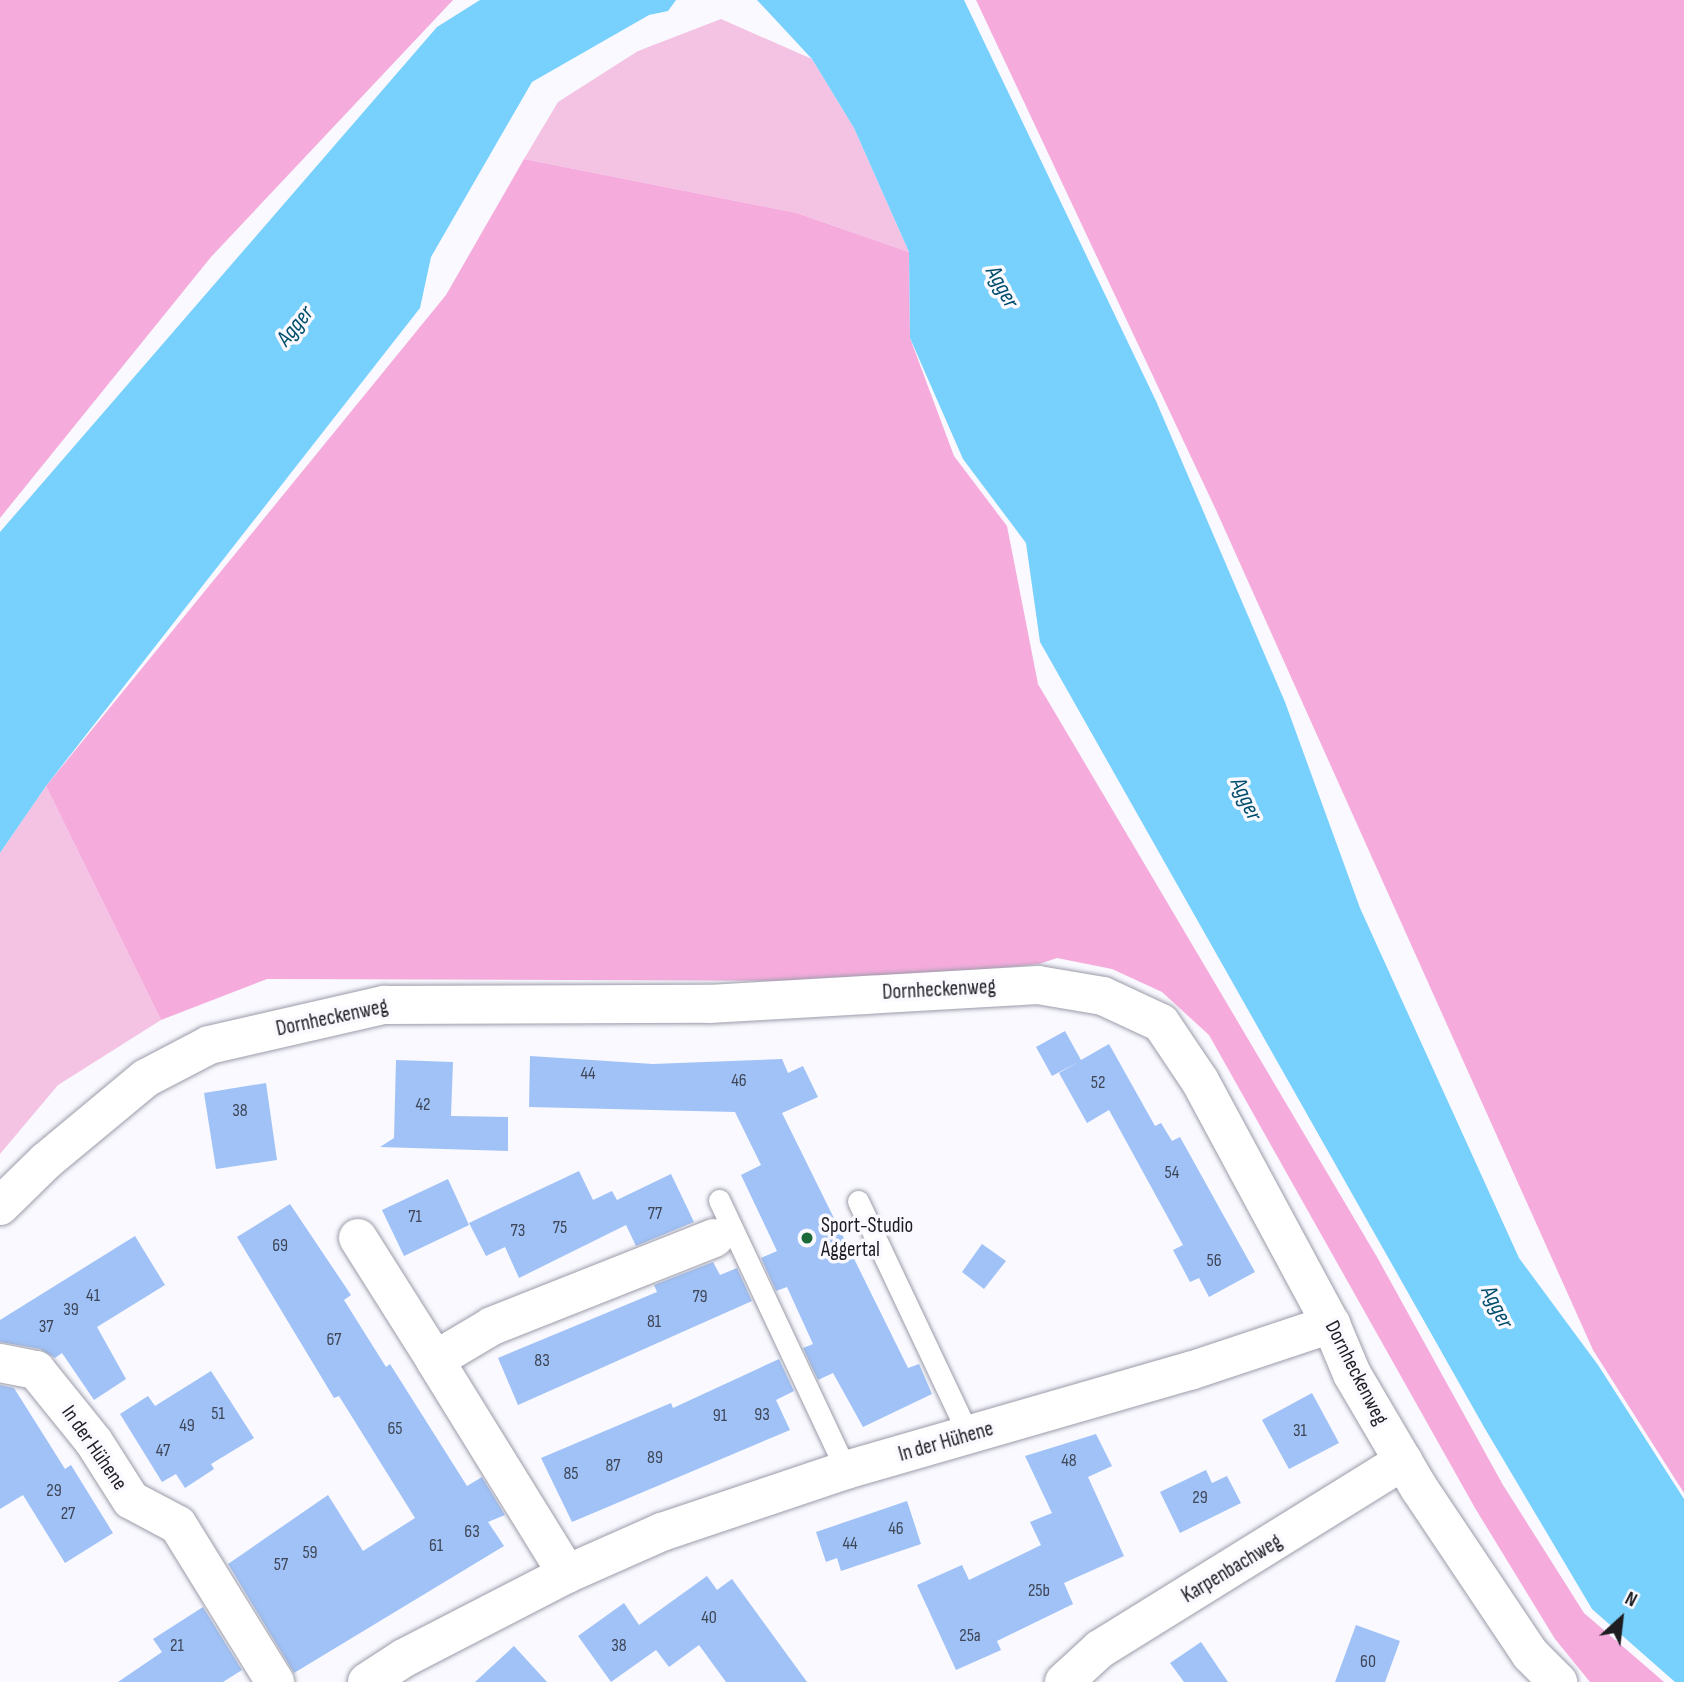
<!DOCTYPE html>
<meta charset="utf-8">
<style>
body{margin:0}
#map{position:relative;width:1684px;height:1682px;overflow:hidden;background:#f9f9ff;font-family:"Sofia Sans Condensed",sans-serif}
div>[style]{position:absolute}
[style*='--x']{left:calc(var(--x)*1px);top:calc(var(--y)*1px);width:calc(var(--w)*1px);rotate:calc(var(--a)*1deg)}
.green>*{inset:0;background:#f4c2e3}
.forest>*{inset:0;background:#f5acdd}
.water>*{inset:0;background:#78d0fc}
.building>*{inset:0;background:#a0c2f7}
.roads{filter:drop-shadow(0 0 2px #9c9caa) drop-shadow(0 0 2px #9c9caa)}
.service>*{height:21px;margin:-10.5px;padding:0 10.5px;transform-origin:10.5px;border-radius:10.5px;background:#fff}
.minor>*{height:38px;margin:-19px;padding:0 19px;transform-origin:19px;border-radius:19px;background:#fff}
.dots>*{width:19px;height:19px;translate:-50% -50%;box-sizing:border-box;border:4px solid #f9f9ff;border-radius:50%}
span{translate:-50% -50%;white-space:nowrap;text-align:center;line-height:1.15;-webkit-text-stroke:7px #f9f9ff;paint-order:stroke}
.number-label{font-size:18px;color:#3e4657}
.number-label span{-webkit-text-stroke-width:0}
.street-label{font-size:21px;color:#1d1d22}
.poi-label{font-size:21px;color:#1d1d22}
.left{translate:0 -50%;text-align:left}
.water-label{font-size:23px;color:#004e6b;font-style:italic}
.north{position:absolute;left:1586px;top:1584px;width:70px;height:70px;-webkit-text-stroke:5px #f9f9ff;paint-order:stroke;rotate:27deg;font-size:19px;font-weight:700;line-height:28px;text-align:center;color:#1d1d22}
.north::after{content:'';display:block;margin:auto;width:24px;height:32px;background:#1d1d22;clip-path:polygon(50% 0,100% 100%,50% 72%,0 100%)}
</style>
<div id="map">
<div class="green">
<i style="clip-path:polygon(721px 19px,812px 59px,854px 128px,909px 252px,797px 213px,524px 159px,558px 102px,638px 51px)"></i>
<i style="clip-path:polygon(46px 786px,161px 1020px,58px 1085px,0 1154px,0 853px)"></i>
</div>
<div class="forest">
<i style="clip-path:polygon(0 0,453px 0,211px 257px,0 518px)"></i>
<i style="clip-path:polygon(976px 0,1684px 0,1684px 1493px,1593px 1350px,1216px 510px)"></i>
<i style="clip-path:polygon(524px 159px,797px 213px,909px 252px,910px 338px,954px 456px,1007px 526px,1038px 684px,1377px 1257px,1503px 1485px,1584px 1613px,1664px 1682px,1590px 1682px,1555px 1639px,1475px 1508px,1209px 1035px,1162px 992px,1112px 969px,1057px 958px,1039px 964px,862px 981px,267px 979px,161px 1020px,46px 786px,446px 295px)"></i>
</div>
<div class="water">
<i style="clip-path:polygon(480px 0,676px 0,668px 11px,649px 15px,532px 82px,431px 257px,420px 308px,46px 786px,0 853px,0 532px,437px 27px)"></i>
<i style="clip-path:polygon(757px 0,964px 0,1156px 401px,1285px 702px,1360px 908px,1519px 1258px,1598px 1365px,1684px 1499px,1684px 1682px,1675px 1682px,1592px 1609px,1484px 1427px,1040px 642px,1026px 543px,963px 459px,910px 338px,909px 252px,854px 128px,812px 59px)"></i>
</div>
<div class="building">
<i style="clip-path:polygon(1065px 1031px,1081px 1060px,1109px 1044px,1155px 1126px,1161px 1123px,1172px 1141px,1180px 1137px,1255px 1272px,1209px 1297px,1199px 1278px,1190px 1282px,1173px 1250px,1183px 1245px,1109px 1110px,1087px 1123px,1059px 1073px,1078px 1062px,1052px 1076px,1036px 1047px)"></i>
<i style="clip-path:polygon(530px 1056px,653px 1064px,782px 1059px,788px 1073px,803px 1066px,818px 1097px,782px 1113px,908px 1368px,919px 1364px,932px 1394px,863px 1427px,833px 1373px,818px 1380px,803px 1348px,813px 1344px,787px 1287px,776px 1291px,761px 1258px,777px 1251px,741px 1175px,761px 1165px,735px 1112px,529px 1107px)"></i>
<i style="clip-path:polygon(396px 1060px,453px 1062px,451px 1116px,508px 1117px,508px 1151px,380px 1147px,394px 1138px)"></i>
<i style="clip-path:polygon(266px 1083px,277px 1160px,216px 1169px,204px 1093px)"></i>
<i style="clip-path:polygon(579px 1171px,593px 1200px,612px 1191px,617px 1200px,671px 1174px,694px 1222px,636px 1246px,626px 1225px,519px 1278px,505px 1247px,486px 1256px,469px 1223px)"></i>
<i style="clip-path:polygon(448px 1179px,469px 1225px,404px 1256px,382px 1210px)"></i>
<i style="clip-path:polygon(290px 1204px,351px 1295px,344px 1300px,386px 1367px,390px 1364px,467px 1486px,482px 1477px,505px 1515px,488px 1522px,504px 1546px,294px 1673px,228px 1564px,328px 1495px,363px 1551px,415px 1518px,339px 1396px,334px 1398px,237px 1237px)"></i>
<i style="clip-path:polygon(135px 1236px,165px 1285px,97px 1327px,126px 1379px,94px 1400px,62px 1353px,55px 1358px,40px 1349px,0 1342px,0 1320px)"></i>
<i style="clip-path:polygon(982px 1244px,1006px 1261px,984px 1289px,962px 1272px)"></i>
<i style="clip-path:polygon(713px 1262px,720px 1275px,737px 1268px,752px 1301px,518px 1405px,498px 1358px,657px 1292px,654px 1285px)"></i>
<i style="clip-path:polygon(779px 1359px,794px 1391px,776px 1400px,790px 1430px,572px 1522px,541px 1458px,671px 1403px,673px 1408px)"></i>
<i style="clip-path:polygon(211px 1371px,254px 1438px,211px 1464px,214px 1469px,185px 1488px,176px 1474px,162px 1482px,120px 1414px,148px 1396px,155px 1406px)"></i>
<i style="clip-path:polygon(0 1385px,14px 1388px,65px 1469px,71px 1465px,113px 1533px,65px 1563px,23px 1495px,0 1509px)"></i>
<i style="clip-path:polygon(1312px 1393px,1339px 1443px,1289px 1469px,1262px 1420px)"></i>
<i style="clip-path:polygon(1096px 1434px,1112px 1466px,1088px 1477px,1124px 1556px,1064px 1583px,1073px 1604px,997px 1641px,1001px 1650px,956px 1670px,917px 1585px,962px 1565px,969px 1580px,1041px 1545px,1030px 1522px,1052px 1513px,1025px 1456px)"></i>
<i style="clip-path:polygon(1206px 1470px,1212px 1483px,1227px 1476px,1241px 1503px,1180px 1533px,1160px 1492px)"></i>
<i style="clip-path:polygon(907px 1501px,921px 1544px,841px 1571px,837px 1558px,826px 1562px,816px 1532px)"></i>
<i style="clip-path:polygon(707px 1576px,717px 1590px,732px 1579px,807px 1682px,726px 1682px,699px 1645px,669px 1667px,656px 1650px,611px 1682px,578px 1636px,624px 1603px,639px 1625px)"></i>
<i style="clip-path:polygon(203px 1607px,242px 1670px,223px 1682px,118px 1682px,162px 1652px,153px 1639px)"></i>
<i style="clip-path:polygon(1356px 1625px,1400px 1641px,1385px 1682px,1335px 1682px)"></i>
<i style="clip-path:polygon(1201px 1642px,1228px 1682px,1184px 1682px,1170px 1663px)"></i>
<i style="clip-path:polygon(514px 1646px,547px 1682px,475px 1682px)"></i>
</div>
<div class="roads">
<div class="service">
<i style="--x:719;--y:1200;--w:298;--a:64.8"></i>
<i style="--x:858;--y:1201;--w:260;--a:64.7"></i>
</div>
<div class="minor">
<i style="--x:0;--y:1206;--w:64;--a:-44.4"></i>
<i style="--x:46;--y:1161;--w:130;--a:-39.7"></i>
<i style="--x:146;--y:1078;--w:71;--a:-27.6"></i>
<i style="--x:209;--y:1045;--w:180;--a:-12.9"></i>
<i style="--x:384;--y:1005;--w:325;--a:-0.2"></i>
<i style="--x:709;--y:1004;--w:330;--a:-3.3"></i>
<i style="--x:1038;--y:985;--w:66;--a:9.6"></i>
<i style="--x:1103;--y:996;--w:64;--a:25"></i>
<i style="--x:1161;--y:1023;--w:70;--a:56.1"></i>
<i style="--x:1200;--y:1081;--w:276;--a:61.7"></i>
<i style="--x:1331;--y:1324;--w:54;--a:67.2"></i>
<i style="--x:1352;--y:1374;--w:132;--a:59.6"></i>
<i style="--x:1419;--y:1488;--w:200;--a:56.2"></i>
<i style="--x:1530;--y:1654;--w:40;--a:45"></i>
<i style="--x:358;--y:1238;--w:144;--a:57.7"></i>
<i style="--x:0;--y:1363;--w:37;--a:11"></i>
<i style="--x:36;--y:1370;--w:92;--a:51.1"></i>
<i style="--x:94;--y:1442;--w:69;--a:57.5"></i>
<i style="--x:131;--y:1500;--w:53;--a:28"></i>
<i style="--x:178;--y:1525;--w:185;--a:58.3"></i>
<i style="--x:567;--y:1574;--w:251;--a:-121.7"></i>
<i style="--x:435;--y:1360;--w:66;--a:-30.8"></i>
<i style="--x:492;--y:1326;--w:239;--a:-21.6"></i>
<i style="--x:367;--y:1682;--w:44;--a:-33"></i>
<i style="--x:404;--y:1658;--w:183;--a:-27.3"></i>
<i style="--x:567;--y:1574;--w:104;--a:-23.9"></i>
<i style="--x:662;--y:1532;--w:194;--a:-18.6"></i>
<i style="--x:846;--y:1470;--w:358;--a:-16.1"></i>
<i style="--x:1190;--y:1371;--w:149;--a:-18.4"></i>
<i style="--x:1064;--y:1682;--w:49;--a:-42.5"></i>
<i style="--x:1100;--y:1649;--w:357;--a:-31.8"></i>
</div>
</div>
<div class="dots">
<i style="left:807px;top:1238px;background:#1b6938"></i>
</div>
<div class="number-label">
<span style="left:588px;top:1074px">44</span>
<span style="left:739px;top:1081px">46</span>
<span style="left:1098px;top:1083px">52</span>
<span style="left:423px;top:1105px">42</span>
<span style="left:240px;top:1111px">38</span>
<span style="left:1172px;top:1173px">54</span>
<span style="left:655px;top:1214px">77</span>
<span style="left:415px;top:1217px">71</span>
<span style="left:560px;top:1228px">75</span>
<span style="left:518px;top:1231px">73</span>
<span style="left:280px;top:1246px">69</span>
<span style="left:1214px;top:1261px">56</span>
<span style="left:93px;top:1296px">41</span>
<span style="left:700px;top:1297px">79</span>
<span style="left:71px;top:1310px">39</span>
<span style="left:654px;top:1322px">81</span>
<span style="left:46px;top:1327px">37</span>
<span style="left:334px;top:1340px">67</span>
<span style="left:542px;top:1361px">83</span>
<span style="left:218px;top:1414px">51</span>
<span style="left:762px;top:1415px">93</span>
<span style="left:720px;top:1416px">91</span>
<span style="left:187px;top:1426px">49</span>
<span style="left:395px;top:1429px">65</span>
<span style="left:1300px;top:1431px">31</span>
<span style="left:163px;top:1451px">47</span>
<span style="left:655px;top:1458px">89</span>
<span style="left:1069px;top:1461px">48</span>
<span style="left:613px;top:1466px">87</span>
<span style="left:571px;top:1474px">85</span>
<span style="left:54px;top:1491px">29</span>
<span style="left:1200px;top:1498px">29</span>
<span style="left:68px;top:1514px">27</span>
<span style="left:896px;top:1529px">46</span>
<span style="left:472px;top:1532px">63</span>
<span style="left:850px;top:1544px">44</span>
<span style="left:436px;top:1546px">61</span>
<span style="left:310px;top:1553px">59</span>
<span style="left:281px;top:1565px">57</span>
<span style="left:1039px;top:1591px">25b</span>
<span style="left:709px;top:1618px">40</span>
<span style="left:970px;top:1636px">25a</span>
<span style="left:177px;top:1646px">21</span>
<span style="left:619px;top:1646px">38</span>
<span style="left:1368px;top:1662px">60</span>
</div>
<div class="street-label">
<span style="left:939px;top:990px;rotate:-3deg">Dornheckenweg</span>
<span style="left:332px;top:1018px;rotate:-12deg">Dornheckenweg</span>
<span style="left:1356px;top:1373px;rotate:63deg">Dornheckenweg</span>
<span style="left:946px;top:1442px;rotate:-16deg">In der Hühene</span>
<span style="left:94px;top:1448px;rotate:55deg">In der Hühene</span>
<span style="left:1232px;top:1569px;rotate:-31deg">Karpenbachweg</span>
</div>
<div class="poi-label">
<span class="left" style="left:821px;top:1238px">Sport-Studio<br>Aggertal</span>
</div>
<div class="water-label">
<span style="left:1002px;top:287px;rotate:61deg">Agger</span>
<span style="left:295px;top:326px;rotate:-51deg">Agger</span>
<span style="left:1246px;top:799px;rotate:65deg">Agger</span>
<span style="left:1497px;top:1307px;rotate:63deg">Agger</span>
</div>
<div class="north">N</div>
</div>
